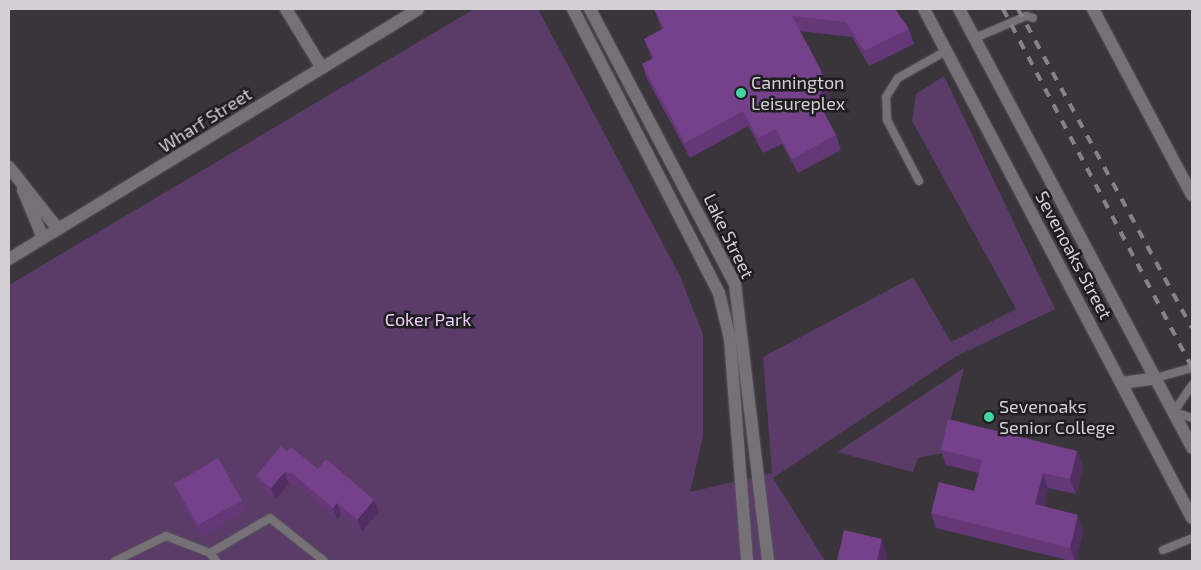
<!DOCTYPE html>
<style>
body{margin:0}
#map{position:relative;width:1201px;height:570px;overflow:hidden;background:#39353a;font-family:"Exo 2",sans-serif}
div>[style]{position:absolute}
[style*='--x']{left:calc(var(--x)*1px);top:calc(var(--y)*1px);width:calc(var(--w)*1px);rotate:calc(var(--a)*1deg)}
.green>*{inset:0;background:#5b3c69}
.roads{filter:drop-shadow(0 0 1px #565257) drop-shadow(0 0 1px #565257)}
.lane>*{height:8px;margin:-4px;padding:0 4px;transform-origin:4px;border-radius:4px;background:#757177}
.street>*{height:12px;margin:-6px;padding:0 6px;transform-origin:6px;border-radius:6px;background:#757177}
.secondary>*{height:12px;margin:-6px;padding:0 6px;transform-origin:6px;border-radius:6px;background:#757177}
.rail>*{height:4px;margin-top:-2px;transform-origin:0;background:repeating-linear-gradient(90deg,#868387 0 9px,transparent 0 18px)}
.wall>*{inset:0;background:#643877}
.shaded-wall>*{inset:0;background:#512e61}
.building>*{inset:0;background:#74418a}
.dots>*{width:14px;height:14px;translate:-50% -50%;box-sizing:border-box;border:2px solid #1f1d20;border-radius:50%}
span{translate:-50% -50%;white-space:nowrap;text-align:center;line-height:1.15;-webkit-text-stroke:5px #1f1d20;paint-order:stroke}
.poi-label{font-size:18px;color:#d3d0d4}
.left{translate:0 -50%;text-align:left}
.street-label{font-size:18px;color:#d3d0d4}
.park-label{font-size:18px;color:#eacff7}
.frame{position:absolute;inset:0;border:10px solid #d3d0d4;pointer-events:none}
</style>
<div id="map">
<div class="green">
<i style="clip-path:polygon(474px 9px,538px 9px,680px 276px,703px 335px,703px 437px,690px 492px,772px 473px,763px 357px,913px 277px,951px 342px,1016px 309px,912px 121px,916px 94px,944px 76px,1055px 309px,955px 357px,773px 478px,825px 561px,9px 561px,9px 285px)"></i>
<i style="clip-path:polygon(964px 368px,942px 453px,918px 458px,913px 472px,837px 452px)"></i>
</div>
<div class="roads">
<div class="lane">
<i style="--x:975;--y:38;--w:56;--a:-23.3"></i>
<i style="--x:1026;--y:16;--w:7;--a:16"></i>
<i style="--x:919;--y:181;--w:69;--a:-117.7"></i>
<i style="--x:887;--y:120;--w:23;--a:-92"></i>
<i style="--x:886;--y:97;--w:22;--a:-58"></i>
<i style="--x:898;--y:78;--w:55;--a:-29.4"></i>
<i style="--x:1156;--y:378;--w:37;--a:-16"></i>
<i style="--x:1192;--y:385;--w:32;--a:124"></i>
<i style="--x:1174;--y:412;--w:19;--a:18"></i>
<i style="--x:1163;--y:550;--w:31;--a:-22"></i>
<i style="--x:210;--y:553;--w:10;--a:53"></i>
<i style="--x:115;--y:561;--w:57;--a:-26.1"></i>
<i style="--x:166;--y:536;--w:47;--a:21.1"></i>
<i style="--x:210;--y:553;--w:69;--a:-30.3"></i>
<i style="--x:270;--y:518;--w:69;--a:38.5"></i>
</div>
<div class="street">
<i style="--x:286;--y:9;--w:69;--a:58.6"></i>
<i style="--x:573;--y:9;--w:319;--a:62.8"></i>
<i style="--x:719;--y:293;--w:47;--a:76.6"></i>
<i style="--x:730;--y:339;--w:223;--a:85.6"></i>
<i style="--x:590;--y:9;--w:311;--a:62.2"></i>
<i style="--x:735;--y:284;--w:279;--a:83.2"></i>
<i style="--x:9;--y:167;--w:79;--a:51.7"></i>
<i style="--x:23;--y:190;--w:52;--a:67.4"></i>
</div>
<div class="secondary">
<i style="--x:924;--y:9;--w:575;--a:62.23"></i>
<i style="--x:959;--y:9;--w:497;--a:62"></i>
<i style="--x:1093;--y:9;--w:211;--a:62"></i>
<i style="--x:9;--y:259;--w:479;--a:-31.4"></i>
<i style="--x:1122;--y:383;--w:34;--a:-8"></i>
</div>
</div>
<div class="rail">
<i style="--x:1003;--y:9;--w:405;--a:62.2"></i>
<i style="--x:1018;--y:9;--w:363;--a:61.4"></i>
</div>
<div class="wall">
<i style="clip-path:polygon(654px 9px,895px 9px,909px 29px,914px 44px,869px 66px,852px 37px,800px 31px,826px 85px,829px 101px,824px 113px,836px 135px,841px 150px,798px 173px,782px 144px,763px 153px,748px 126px,690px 158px,647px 79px,642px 64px,652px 59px,644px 39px,662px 29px)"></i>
<i style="clip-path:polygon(941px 450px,1077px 451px,1083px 466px,1076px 494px,1048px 488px,1044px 506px,1083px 530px,1076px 561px,1071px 561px,936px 528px,931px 513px,974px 491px,979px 473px,946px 465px)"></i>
<i style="clip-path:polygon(287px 452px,374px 500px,379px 511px,362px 532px,341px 515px,337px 519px,296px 484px,289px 484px,275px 500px,260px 487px,256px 476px)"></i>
<i style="clip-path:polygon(174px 484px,242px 500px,246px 511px,202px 537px,178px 496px)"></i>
</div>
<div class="shaded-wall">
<i style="clip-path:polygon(821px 70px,826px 85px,829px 101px,823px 116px,818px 101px)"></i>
<i style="clip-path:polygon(1077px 451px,1083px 466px,1076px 494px,1070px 479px)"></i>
<i style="clip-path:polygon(285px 472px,289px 484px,275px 500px,271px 488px)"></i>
<i style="clip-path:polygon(1043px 473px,1048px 488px,1041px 519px,1035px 504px)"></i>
<i style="clip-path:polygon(374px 500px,379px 511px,362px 532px,357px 520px)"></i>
<i style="clip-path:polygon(337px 503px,341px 515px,337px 519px,333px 508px)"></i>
<i style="clip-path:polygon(1078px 515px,1083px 530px,1076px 561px,1075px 561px,1070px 548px)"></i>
<i style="clip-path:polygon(882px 539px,887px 554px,886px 561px,877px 561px)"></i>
</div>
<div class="building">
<i style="clip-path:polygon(654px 9px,895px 9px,909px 29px,864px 51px,846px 22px,792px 16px,821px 70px,824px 86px,818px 101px,836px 135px,792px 159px,776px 129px,758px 138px,743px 111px,685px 143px,642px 64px,654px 58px,644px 39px,664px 28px)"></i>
<i style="clip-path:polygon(948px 419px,1077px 451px,1070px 479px,1043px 473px,1035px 504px,1078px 515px,1070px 548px,931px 513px,939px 482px,974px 491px,982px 460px,941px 450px)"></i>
<i style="clip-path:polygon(281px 446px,287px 452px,291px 447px,318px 469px,326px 459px,374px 500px,357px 520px,337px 503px,333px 508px,292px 473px,285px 472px,271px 488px,256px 476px)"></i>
<i style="clip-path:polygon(218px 458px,242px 500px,198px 525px,174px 484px)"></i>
<i style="clip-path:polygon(844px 530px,882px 539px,877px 561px,837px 561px)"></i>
</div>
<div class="dots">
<i style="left:741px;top:93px;background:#43d4a0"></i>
<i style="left:989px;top:417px;background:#43d4a0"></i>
</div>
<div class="poi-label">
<span class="left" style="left:751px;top:93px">Cannington<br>Leisureplex</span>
<span class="left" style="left:999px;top:417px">Sevenoaks<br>Senior College</span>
</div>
<div class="street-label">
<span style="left:205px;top:120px;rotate:-32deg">Wharf Street</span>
<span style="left:729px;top:236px;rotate:64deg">Lake Street</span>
<span style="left:1074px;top:255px;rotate:62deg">Sevenoaks Street</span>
</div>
<div class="park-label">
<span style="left:428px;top:319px">Coker Park</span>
</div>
<div class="frame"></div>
</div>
